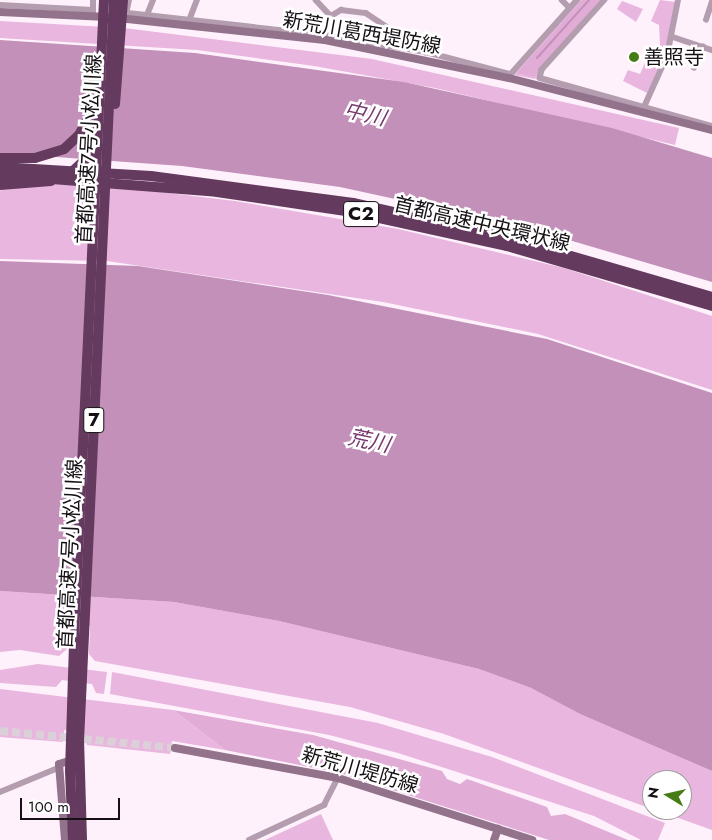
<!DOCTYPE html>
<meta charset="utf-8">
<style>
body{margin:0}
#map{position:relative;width:712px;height:840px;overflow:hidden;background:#fef1fb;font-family:Jost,"Noto Sans JP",sans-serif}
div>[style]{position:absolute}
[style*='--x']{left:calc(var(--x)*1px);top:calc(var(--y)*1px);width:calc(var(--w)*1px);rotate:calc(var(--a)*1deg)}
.green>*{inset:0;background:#e9b6df}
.forest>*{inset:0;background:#e1add7}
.water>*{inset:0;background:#c290b9}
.stream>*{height:2px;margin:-1px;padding:0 1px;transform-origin:1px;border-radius:1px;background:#c290b9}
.secondary-tunnel>*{height:8px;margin-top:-4px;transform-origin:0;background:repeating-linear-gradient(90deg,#dbcfd8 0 8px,transparent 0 12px)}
.street>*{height:5.5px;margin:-2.75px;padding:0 2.75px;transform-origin:2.75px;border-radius:2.75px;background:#b39daf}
.secondary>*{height:8px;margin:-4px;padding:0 4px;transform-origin:4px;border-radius:4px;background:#93728c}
.highway>*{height:10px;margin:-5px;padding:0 5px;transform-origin:5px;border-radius:5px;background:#653a5f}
.highway-bridge>*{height:10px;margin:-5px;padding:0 5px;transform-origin:5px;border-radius:5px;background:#653a5f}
.dots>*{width:14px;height:14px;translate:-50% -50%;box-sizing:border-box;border:2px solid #fff;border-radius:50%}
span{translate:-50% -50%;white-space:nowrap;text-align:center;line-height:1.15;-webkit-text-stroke:5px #fff;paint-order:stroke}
.shield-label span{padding:1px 4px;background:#fff;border:1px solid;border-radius:4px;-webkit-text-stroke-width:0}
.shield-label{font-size:19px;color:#151014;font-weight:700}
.street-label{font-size:20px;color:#151014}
.poi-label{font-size:20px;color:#151014}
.left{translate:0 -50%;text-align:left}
.water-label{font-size:21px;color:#773a6f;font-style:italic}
.north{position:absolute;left:642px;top:770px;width:50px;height:50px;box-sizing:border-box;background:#fff;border:1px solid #a19fa1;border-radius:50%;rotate:279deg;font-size:14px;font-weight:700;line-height:20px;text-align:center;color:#151014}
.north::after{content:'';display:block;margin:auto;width:18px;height:22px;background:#457d14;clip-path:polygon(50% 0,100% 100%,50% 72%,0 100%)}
.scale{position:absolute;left:20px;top:798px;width:100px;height:22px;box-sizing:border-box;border:2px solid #151014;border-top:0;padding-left:6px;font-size:15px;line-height:18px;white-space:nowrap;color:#151014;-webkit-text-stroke:4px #fff;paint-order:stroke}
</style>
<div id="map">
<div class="green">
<i style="clip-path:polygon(580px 0,602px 0,535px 79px,514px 75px)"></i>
<i style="clip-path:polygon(660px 0,675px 2px,666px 52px,647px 93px,623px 81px,628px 70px,640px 74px,648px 56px,654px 58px,660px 45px,659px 25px,651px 21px)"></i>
<i style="clip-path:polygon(622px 1px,643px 9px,636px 22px,617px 9px)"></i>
<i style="clip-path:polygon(0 21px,124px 28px,372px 59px,679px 128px,675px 145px,435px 88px,314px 66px,197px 50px,0 38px)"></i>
<i style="clip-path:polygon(8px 182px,111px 186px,235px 201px,398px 229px,564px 268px,712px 316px,712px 390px,538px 334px,383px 302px,107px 261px,0 259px,0 191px)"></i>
<i style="clip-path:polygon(0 591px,174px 602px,279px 621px,479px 669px,531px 688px,580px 714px,712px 771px,712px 830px,656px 810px,682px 810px,682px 780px,652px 780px,652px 809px,444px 734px,350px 707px,95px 661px,89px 654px,90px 626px,69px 625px,67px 649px,59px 656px,20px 650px,0 652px)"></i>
<i style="clip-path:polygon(38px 664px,107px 672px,104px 694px,96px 693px,92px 684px,62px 680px,56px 687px,0 683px,0 670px)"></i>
<i style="clip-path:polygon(112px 672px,378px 723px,492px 757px,665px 823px,658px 840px,641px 840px,594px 816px,398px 753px,329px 735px,110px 694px)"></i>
<i style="clip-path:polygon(0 689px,173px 710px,225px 750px,172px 741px,170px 754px,87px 745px,83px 732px,64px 730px,63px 742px,0 737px)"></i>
<i style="clip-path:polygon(321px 814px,333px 840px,265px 840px)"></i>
</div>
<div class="forest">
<i style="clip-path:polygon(582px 0,599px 0,534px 77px,517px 73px)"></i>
<i style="clip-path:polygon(173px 710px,313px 735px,442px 771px,447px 779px,460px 784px,467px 779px,547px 807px,551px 816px,565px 814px,628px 840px,549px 840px,339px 773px,225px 750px)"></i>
</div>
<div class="water">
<i style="clip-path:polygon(0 40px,195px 53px,404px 82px,612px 128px,712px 158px,712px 282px,528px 228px,340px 187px,182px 166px,0 153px)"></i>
<i style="clip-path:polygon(0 261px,138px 266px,328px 295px,547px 339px,712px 393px,712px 771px,580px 714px,531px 688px,479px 669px,279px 621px,174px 602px,0 591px)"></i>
</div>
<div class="stream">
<i style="--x:537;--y:58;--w:78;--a:-48.1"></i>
</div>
<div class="secondary-tunnel">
<i style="--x:0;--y:731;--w:176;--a:5.5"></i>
</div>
<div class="street">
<i style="--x:316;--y:0;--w:22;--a:47"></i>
<i style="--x:331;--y:16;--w:12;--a:-31"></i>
<i style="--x:341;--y:10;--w:25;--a:7"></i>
<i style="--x:366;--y:13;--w:71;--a:33.5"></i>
<i style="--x:562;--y:0;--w:11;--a:45"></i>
<i style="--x:605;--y:0;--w:94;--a:132"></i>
<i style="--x:542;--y:70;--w:8;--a:104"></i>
<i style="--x:540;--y:78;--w:179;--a:15.6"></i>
<i style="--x:0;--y:5;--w:93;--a:3.1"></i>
<i style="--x:128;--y:13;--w:198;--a:6.4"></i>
<i style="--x:325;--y:35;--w:102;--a:9.6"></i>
<i style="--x:426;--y:52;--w:87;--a:14.7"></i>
<i style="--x:93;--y:14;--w:14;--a:-90"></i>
<i style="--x:126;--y:14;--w:14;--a:-78"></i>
<i style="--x:147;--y:15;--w:16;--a:-68"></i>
<i style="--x:190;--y:18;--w:19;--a:-69"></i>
<i style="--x:706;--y:20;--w:20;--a:-72"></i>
<i style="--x:673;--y:37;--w:41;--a:18.4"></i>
<i style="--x:694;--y:68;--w:23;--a:-67"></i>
<i style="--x:509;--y:76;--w:102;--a:-48.2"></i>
<i style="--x:645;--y:105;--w:54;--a:-65.8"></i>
<i style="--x:667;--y:56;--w:57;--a:-78.9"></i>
<i style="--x:0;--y:792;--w:63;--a:-22.5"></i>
<i style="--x:249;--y:840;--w:83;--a:-25"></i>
<i style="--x:324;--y:805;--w:30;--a:-63"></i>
</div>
<div class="secondary">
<i style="--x:0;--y:12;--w:107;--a:2.7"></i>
<i style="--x:118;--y:18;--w:208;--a:6.1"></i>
<i style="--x:325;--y:40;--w:188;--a:11.7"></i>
<i style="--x:509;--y:78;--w:210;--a:14.4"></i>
<i style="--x:175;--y:748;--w:166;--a:10.4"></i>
<i style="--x:338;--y:778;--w:204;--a:17.7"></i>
<i style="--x:65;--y:840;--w:76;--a:-94.5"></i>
<i style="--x:59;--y:764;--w:17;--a:-17"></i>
<i style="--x:494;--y:840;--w:12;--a:-70"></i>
</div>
<div class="highway">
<i style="--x:0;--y:158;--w:35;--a:0"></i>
<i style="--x:35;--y:158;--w:30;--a:-17"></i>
</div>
<div class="highway-bridge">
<i style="--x:115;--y:104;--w:104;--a:-85.6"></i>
<i style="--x:64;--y:149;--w:21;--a:-43"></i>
<i style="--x:79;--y:135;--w:21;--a:-62"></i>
<i style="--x:89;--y:116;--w:51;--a:-82.2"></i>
<i style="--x:0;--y:167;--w:151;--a:3.4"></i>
<i style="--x:151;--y:176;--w:204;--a:7.6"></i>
<i style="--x:353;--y:203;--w:160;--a:12.6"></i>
<i style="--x:509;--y:238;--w:211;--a:16.2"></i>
<i style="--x:73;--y:171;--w:35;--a:-43"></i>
<i style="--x:0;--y:175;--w:211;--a:4.4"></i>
<i style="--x:210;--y:191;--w:144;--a:8.4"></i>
<i style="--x:352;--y:212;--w:159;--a:12.4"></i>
<i style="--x:507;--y:246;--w:214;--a:16.3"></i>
<i style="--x:0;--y:185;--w:51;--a:-4.5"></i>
<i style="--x:73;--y:840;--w:69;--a:-92.5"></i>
<i style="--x:70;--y:771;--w:156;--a:-88.2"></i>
<i style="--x:75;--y:615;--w:616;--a:-87.3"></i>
<i style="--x:82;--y:840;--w:99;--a:-91.7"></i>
<i style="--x:79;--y:741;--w:742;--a:-87.3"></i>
</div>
<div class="dots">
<i style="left:634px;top:57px;background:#457d14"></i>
</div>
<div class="shield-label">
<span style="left:361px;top:214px">C2</span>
<span style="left:94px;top:420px">7</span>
</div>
<div class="street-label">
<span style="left:362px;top:33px;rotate:10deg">新荒川葛西堤防線</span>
<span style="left:89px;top:149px;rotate:-87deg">首都高速7号小松川線</span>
<span style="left:482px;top:224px;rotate:13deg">首都高速中央環状線</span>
<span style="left:70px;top:554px;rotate:-87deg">首都高速7号小松川線</span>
<span style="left:360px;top:770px;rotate:16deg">新荒川堤防線</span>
</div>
<div class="poi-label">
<span class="left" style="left:644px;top:57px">善照寺</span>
</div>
<div class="water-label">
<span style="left:365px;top:114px;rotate:13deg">中川</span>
<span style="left:369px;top:441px;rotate:12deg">荒川</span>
</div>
<div class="north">N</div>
<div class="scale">100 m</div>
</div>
